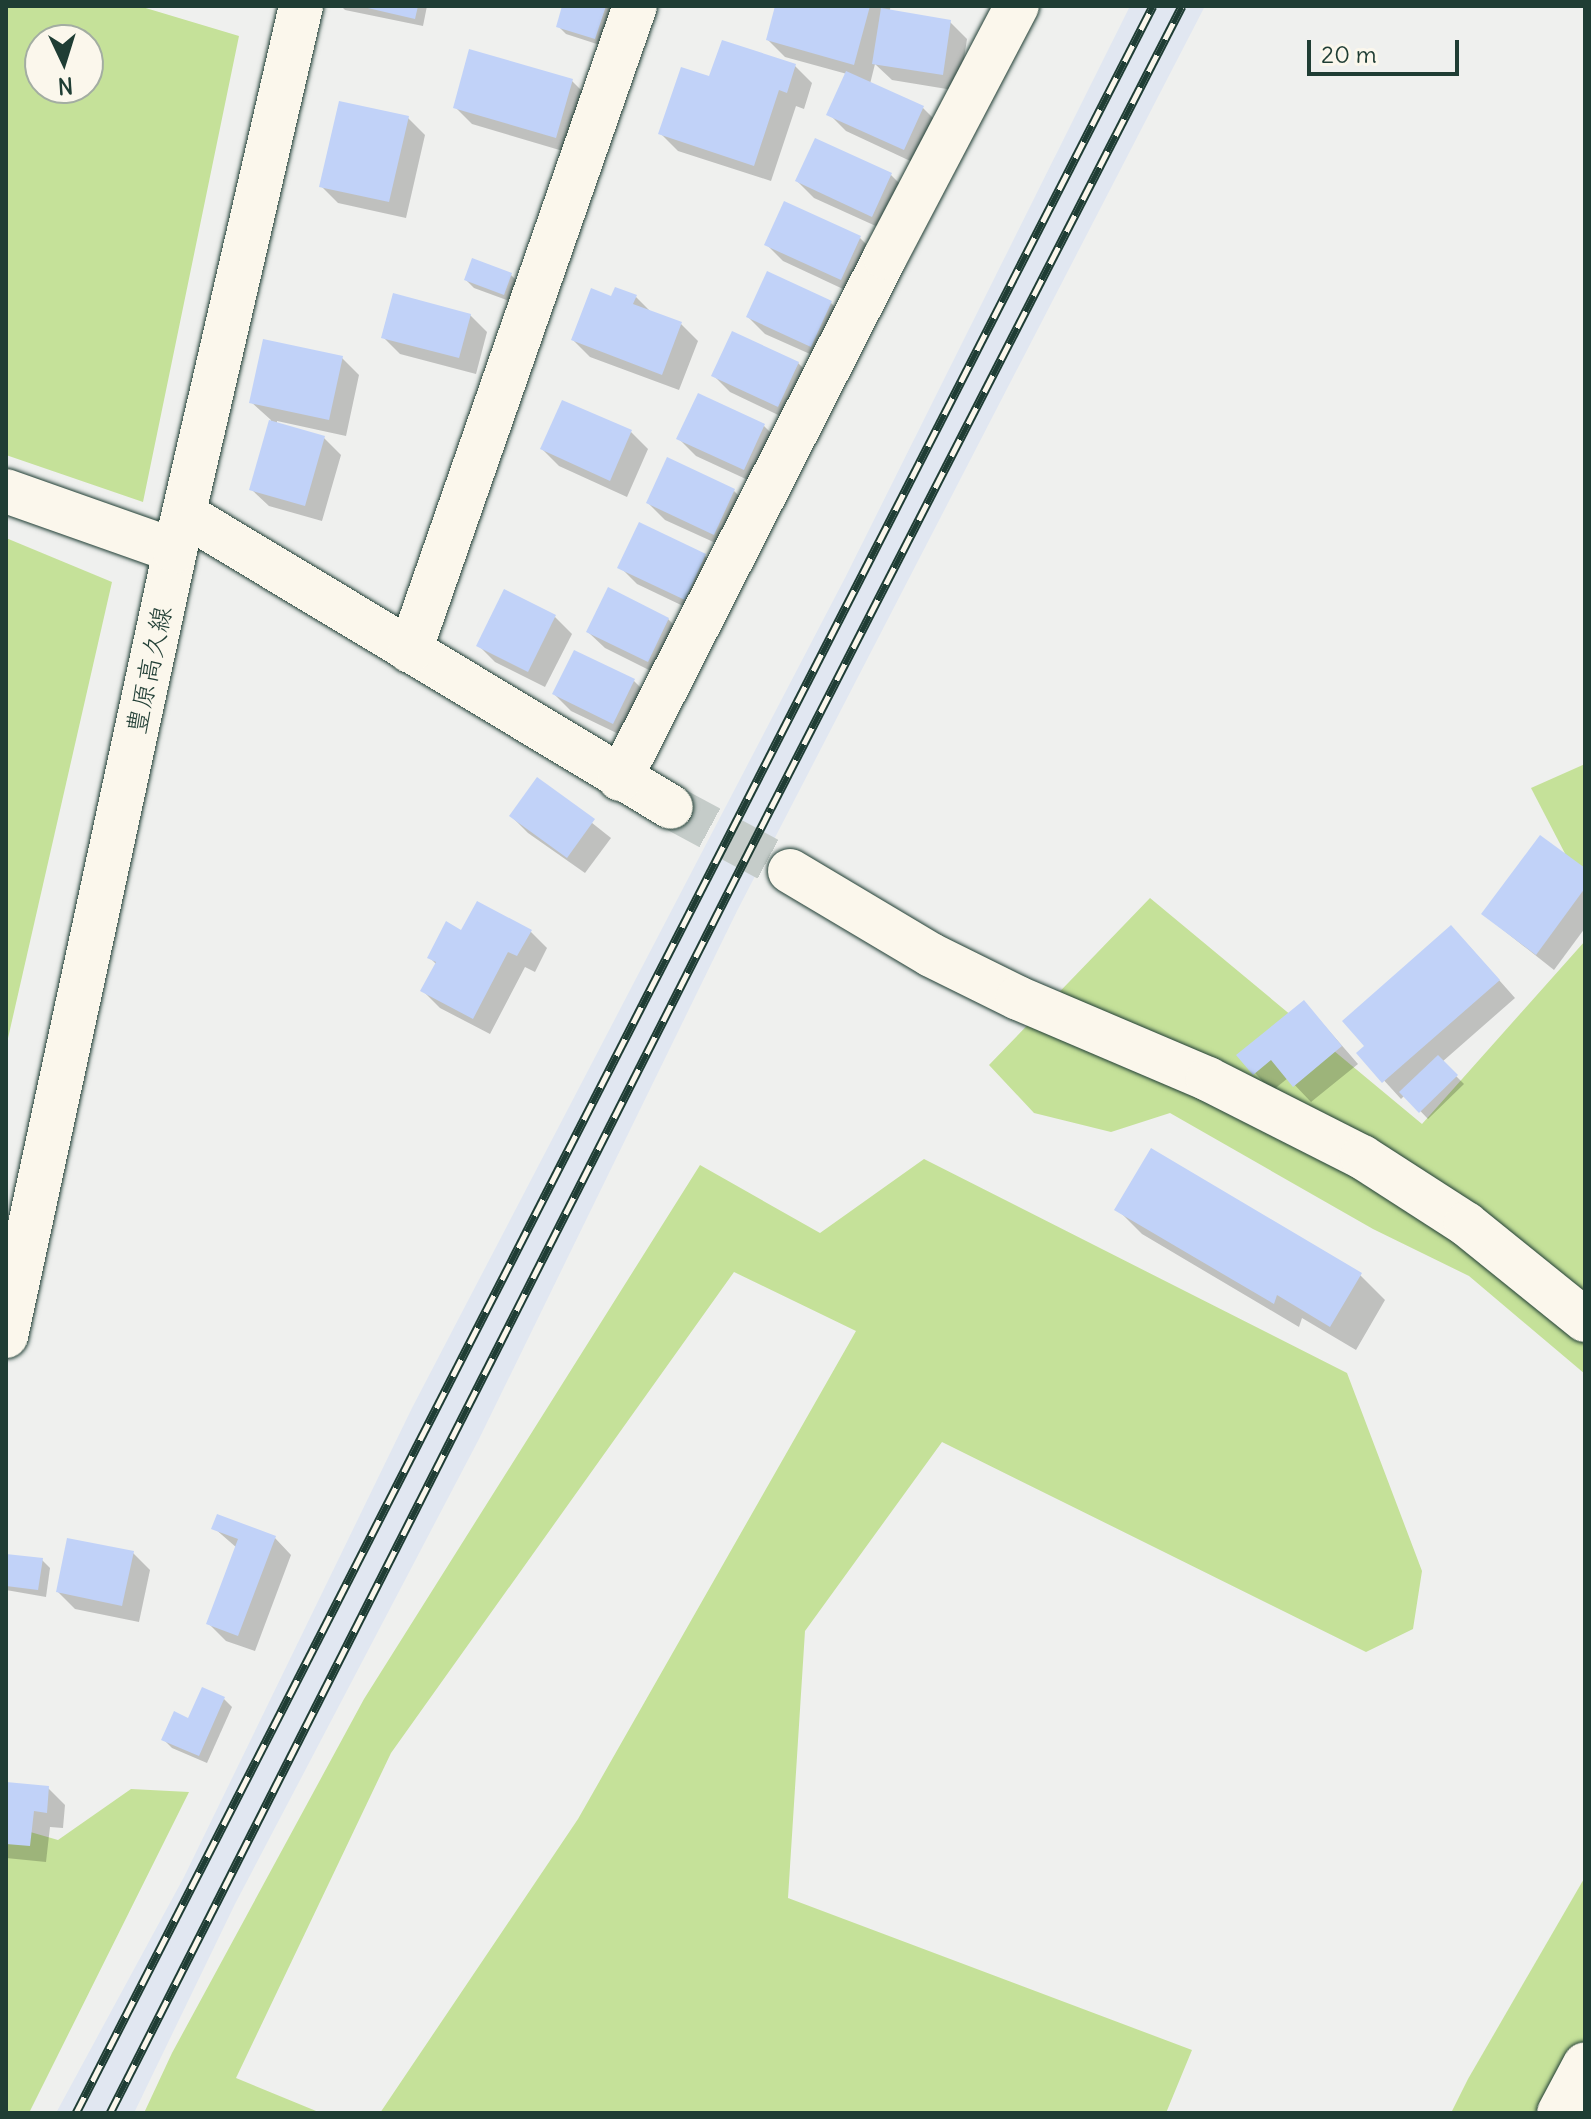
<!DOCTYPE html>
<meta charset="utf-8">
<style>
body{margin:0}
#map{position:relative;width:1591px;height:2119px;overflow:hidden;background:#eff0ee;font-family:Delius,"Klee One",sans-serif}
div>[style]{position:absolute}
[style*='--x']{left:calc(var(--x)*1px);top:calc(var(--y)*1px);width:calc(var(--w)*1px);rotate:calc(var(--a)*1deg)}
.built>*{inset:0;background:#e1e7f1}
.green>*{inset:0;background:#c5e199}
.shadow>*{inset:0;background:#0003}
.building>*{inset:0;background:#c1d2f8}
.minor-tunnel>*{height:44px;margin-top:-22px;transform-origin:0;background:repeating-linear-gradient(90deg,#c5ccc9 0 44px,transparent 0 66px)}
.roads{filter:drop-shadow(0 0 2px #1f3d34) drop-shadow(0 0 2px #1f3d34)}
.minor>*{height:44px;margin:-22px;padding:0 22px;transform-origin:22px;border-radius:22px;background:#fbf7ec}
.major>*{height:44px;margin:-22px;padding:0 22px;transform-origin:22px;border-radius:22px;background:#fbf7ec}
.rail>*{height:9px;margin-top:-4.5px;transform-origin:0;background:repeating-linear-gradient(90deg,#fbf7ec 0 18px,#1f3d34 0 36px);box-sizing:border-box;border-block:2px solid #1f3d34}
span{translate:-50% -50%;white-space:nowrap;text-align:center;line-height:1.15;-webkit-text-stroke:7px #fbf7ec;paint-order:stroke}
.street-label{font-size:26px;color:#1f3d34}
.frame{position:absolute;inset:0;border:8px solid #1f3d34;pointer-events:none}
.north{position:absolute;left:24px;top:24px;width:80px;height:80px;box-sizing:border-box;background:#fbf7ec;border:2px solid #a3ada2;border-radius:50%;rotate:176deg;font-size:22px;font-weight:700;line-height:32px;text-align:center;color:#1f3d34}
.north::after{content:'';display:block;margin:auto;width:28px;height:36px;background:#1f3d34;clip-path:polygon(50% 0,100% 100%,50% 72%,0 100%)}
.scale{position:absolute;left:1307px;top:40px;width:152px;height:36px;box-sizing:border-box;border:4px solid #1f3d34;border-top:0;padding-left:10px;font-size:24px;line-height:28px;white-space:nowrap;color:#1f3d34;-webkit-text-stroke:6px #fbf7ec;paint-order:stroke}
</style>
<div id="map">
<div class="built">
<i style="clip-path:polygon(1130px 6px,1205px 6px,737px 911px,479px 1439px,235px 1904px,134px 2113px,56px 2113px,184px 1877px,412px 1408px,846px 576px)"></i>
</div>
<div class="green">
<i style="clip-path:polygon(evenodd,6px 6px,139px 6px,239px 36px,143px 502px,6px 455px,6px 6px,88px 40px,88px 88px,40px 88px,40px 40px,88px 40px)"></i>
<i style="clip-path:polygon(6px 538px,112px 582px,6px 1047px)"></i>
<i style="clip-path:polygon(1585px 764px,1585px 892px,1531px 788px)"></i>
<i style="clip-path:polygon(1150px 898px,1422px 1124px,1585px 941px,1585px 1374px,1469px 1276px,1373px 1229px,1170px 1113px,1111px 1132px,1034px 1113px,989px 1065px)"></i>
<i style="clip-path:polygon(924px 1159px,1347px 1373px,1422px 1571px,1413px 1629px,1366px 1652px,942px 1442px,805px 1631px,788px 1898px,1192px 2050px,1166px 2113px,380px 2113px,578px 1819px,856px 1331px,734px 1272px,391px 1753px,236px 2078px,321px 2113px,144px 2113px,172px 2053px,364px 1699px,700px 1165px,820px 1233px)"></i>
<i style="clip-path:polygon(131px 1789px,189px 1792px,29px 2113px,6px 2113px,6px 1825px,58px 1840px)"></i>
<i style="clip-path:polygon(1585px 1877px,1585px 2113px,1451px 2113px,1468px 2079px)"></i>
</div>
<div class="shadow">
<i style="clip-path:polygon(341px 6px,427px 6px,423px 26px,345px 10px)"></i>
<i style="clip-path:polygon(564px 6px,617px 6px,603px 46px,566px 34px,558px 26px)"></i>
<i style="clip-path:polygon(777px 6px,891px 6px,889px 12px,950px 22px,967px 39px,959px 91px,892px 80px,875px 64px,870px 84px,923px 108px,940px 125px,921px 166px,846px 131px,829px 114px,847px 74px,785px 57px,768px 40px)"></i>
<i style="clip-path:polygon(795px 66px,812px 83px,804px 109px,796px 106px,771px 181px,678px 151px,661px 134px,711px 79px)"></i>
<i style="clip-path:polygon(572px 81px,589px 98px,573px 154px,472px 124px,455px 107px)"></i>
<i style="clip-path:polygon(408px 118px,425px 135px,406px 218px,338px 203px,321px 186px)"></i>
<i style="clip-path:polygon(891px 175px,908px 192px,889px 232px,814px 198px,797px 181px)"></i>
<i style="clip-path:polygon(860px 238px,877px 255px,858px 296px,783px 261px,766px 244px)"></i>
<i style="clip-path:polygon(511px 275px,519px 283px,512px 302px,474px 288px,466px 280px)"></i>
<i style="clip-path:polygon(636px 297px,652px 313px,681px 324px,698px 341px,679px 390px,590px 357px,573px 340px,612px 299px)"></i>
<i style="clip-path:polygon(831px 303px,848px 320px,828px 362px,765px 334px,748px 317px)"></i>
<i style="clip-path:polygon(470px 315px,487px 332px,476px 374px,400px 354px,383px 337px)"></i>
<i style="clip-path:polygon(342px 358px,359px 375px,346px 436px,277px 421px,277px 424px,324px 438px,341px 455px,322px 521px,269px 506px,252px 490px,271px 420px,251px 402px)"></i>
<i style="clip-path:polygon(798px 363px,815px 380px,795px 423px,730px 392px,713px 375px)"></i>
<i style="clip-path:polygon(764px 426px,781px 443px,761px 486px,696px 456px,679px 439px)"></i>
<i style="clip-path:polygon(631px 432px,648px 449px,627px 497px,559px 466px,542px 449px)"></i>
<i style="clip-path:polygon(734px 491px,751px 508px,731px 550px,665px 520px,648px 503px)"></i>
<i style="clip-path:polygon(705px 556px,722px 573px,702px 615px,637px 584px,620px 567px)"></i>
<i style="clip-path:polygon(555px 617px,572px 634px,545px 687px,495px 662px,478px 645px)"></i>
<i style="clip-path:polygon(668px 619px,685px 636px,665px 678px,605px 648px,588px 632px)"></i>
<i style="clip-path:polygon(575px 652px,634px 681px,651px 698px,631px 740px,571px 711px,554px 694px)"></i>
<i style="clip-path:polygon(538px 780px,611px 838px,585px 873px,528px 833px,511px 816px)"></i>
<i style="clip-path:polygon(1585px 870px,1585px 928px,1554px 970px,1483px 914px)"></i>
<i style="clip-path:polygon(462px 932px,531px 932px,547px 948px,535px 972px,525px 967px,490px 1034px,440px 1008px,423px 991px,437px 965px,429px 957px)"></i>
<i style="clip-path:polygon(1468px 945px,1515px 998px,1442px 1062px,1464px 1084px,1428px 1119px,1405px 1095px,1401px 1099px,1359px 1053px)"></i>
<i style="clip-path:polygon(1304px 1002px,1358px 1064px,1311px 1102px,1288px 1078px,1272px 1091px,1239px 1056px)"></i>
<i style="clip-path:polygon(1117px 1209px,1360px 1275px,1385px 1300px,1356px 1350px,1302px 1318px,1299px 1327px,1142px 1234px)"></i>
<i style="clip-path:polygon(214px 1528px,275px 1538px,291px 1555px,255px 1651px,226px 1641px,209px 1624px,237px 1548px)"></i>
<i style="clip-path:polygon(133px 1553px,150px 1570px,139px 1622px,75px 1609px,58px 1592px)"></i>
<i style="clip-path:polygon(6px 1556px,42px 1560px,50px 1568px,46px 1597px,6px 1590px)"></i>
<i style="clip-path:polygon(224px 1699px,232px 1707px,207px 1763px,172px 1748px,164px 1740px)"></i>
<i style="clip-path:polygon(6px 1784px,48px 1788px,65px 1805px,63px 1828px,50px 1827px,46px 1862px,6px 1858px)"></i>
</div>
<div class="building">
<i style="clip-path:polygon(359px 6px,418px 6px,415px 19px)"></i>
<i style="clip-path:polygon(562px 6px,606px 6px,595px 39px,556px 27px)"></i>
<i style="clip-path:polygon(775px 6px,870px 6px,854px 65px,766px 40px)"></i>
<i style="clip-path:polygon(881px 8px,951px 20px,943px 75px,872px 64px)"></i>
<i style="clip-path:polygon(722px 40px,796px 64px,787px 93px,779px 90px,754px 166px,658px 134px,681px 67px,709px 76px)"></i>
<i style="clip-path:polygon(469px 49px,573px 79px,556px 138px,453px 108px)"></i>
<i style="clip-path:polygon(846px 71px,924px 106px,904px 150px,826px 115px)"></i>
<i style="clip-path:polygon(339px 101px,409px 116px,389px 202px,319px 187px)"></i>
<i style="clip-path:polygon(815px 138px,892px 173px,872px 217px,795px 181px)"></i>
<i style="clip-path:polygon(784px 201px,861px 236px,841px 280px,764px 245px)"></i>
<i style="clip-path:polygon(472px 258px,512px 273px,504px 295px,464px 280px)"></i>
<i style="clip-path:polygon(767px 271px,832px 301px,811px 347px,746px 317px)"></i>
<i style="clip-path:polygon(615px 287px,637px 295px,633px 304px,682px 322px,662px 375px,571px 340px,591px 288px,611px 296px)"></i>
<i style="clip-path:polygon(393px 293px,471px 314px,459px 358px,381px 338px)"></i>
<i style="clip-path:polygon(732px 331px,799px 362px,778px 407px,711px 376px)"></i>
<i style="clip-path:polygon(263px 339px,343px 356px,329px 420px,249px 403px)"></i>
<i style="clip-path:polygon(698px 393px,765px 424px,744px 470px,676px 439px)"></i>
<i style="clip-path:polygon(562px 400px,632px 430px,610px 481px,540px 449px)"></i>
<i style="clip-path:polygon(269px 420px,325px 436px,305px 506px,249px 490px)"></i>
<i style="clip-path:polygon(667px 457px,735px 489px,714px 535px,646px 503px)"></i>
<i style="clip-path:polygon(639px 522px,706px 554px,685px 600px,617px 568px)"></i>
<i style="clip-path:polygon(608px 587px,669px 618px,648px 662px,586px 632px)"></i>
<i style="clip-path:polygon(504px 589px,556px 615px,528px 672px,476px 646px)"></i>
<i style="clip-path:polygon(574px 650px,635px 679px,613px 724px,552px 694px)"></i>
<i style="clip-path:polygon(537px 777px,595px 819px,567px 858px,509px 816px)"></i>
<i style="clip-path:polygon(1540px 835px,1585px 868px,1585px 888px,1536px 955px,1481px 914px)"></i>
<i style="clip-path:polygon(477px 901px,532px 930px,517px 956px,508px 952px,473px 1019px,420px 991px,436px 962px,427px 958px,446px 921px,461px 930px)"></i>
<i style="clip-path:polygon(1451px 925px,1500px 980px,1382px 1083px,1356px 1053px,1364px 1046px,1342px 1021px)"></i>
<i style="clip-path:polygon(1304px 1000px,1342px 1046px,1293px 1087px,1271px 1060px,1253px 1075px,1236px 1055px)"></i>
<i style="clip-path:polygon(1438px 1055px,1458px 1075px,1419px 1113px,1399px 1092px)"></i>
<i style="clip-path:polygon(1151px 1148px,1362px 1273px,1330px 1327px,1277px 1295px,1274px 1304px,1114px 1210px)"></i>
<i style="clip-path:polygon(217px 1514px,276px 1536px,238px 1636px,206px 1624px,238px 1539px,211px 1529px)"></i>
<i style="clip-path:polygon(67px 1538px,134px 1551px,122px 1606px,56px 1592px)"></i>
<i style="clip-path:polygon(6px 1554px,43px 1558px,38px 1590px,6px 1586px)"></i>
<i style="clip-path:polygon(202px 1687px,225px 1697px,199px 1756px,161px 1740px,174px 1711px,188px 1718px)"></i>
<i style="clip-path:polygon(6px 1782px,49px 1786px,47px 1813px,34px 1811px,30px 1846px,6px 1844px)"></i>
</div>
<div class="minor-tunnel">
<i style="--x:671;--y:807;--w:135;--a:28.3"></i>
</div>
<div class="roads">
<div class="minor">
<i style="--x:6;--y:491;--w:179;--a:19.5"></i>
<i style="--x:184;--y:514;--w:568;--a:31.03"></i>
<i style="--x:410;--y:651;--w:683;--a:-70.77"></i>
<i style="--x:620;--y:779;--w:585;--a:-63.08"></i>
<i style="--x:885;--y:257;--w:284;--a:-62.3"></i>
<i style="--x:790;--y:871;--w:164;--a:30.8"></i>
<i style="--x:931;--y:955;--w:97;--a:26.3"></i>
<i style="--x:1018;--y:998;--w:207;--a:23.1"></i>
<i style="--x:1208;--y:1079;--w:173;--a:26.9"></i>
<i style="--x:1362;--y:1157;--w:124;--a:32.8"></i>
<i style="--x:1466;--y:1224;--w:153;--a:38.9"></i>
<i style="--x:1559;--y:2113;--w:55;--a:-62"></i>
</div>
<div class="major">
<i style="--x:6;--y:1336;--w:803;--a:-77.85"></i>
<i style="--x:175;--y:551;--w:559;--a:-76.98"></i>
</div>
</div>
<div class="rail">
<i style="--x:76;--y:2113;--w:2366;--a:-62.93"></i>
<i style="--x:110;--y:2113;--w:1463;--a:-63.14"></i>
<i style="--x:771;--y:808;--w:901;--a:-62.87"></i>
</div>
<div class="street-label">
<span style="left:149px;top:670px;rotate:-78deg">豊原高久線</span>
</div>
<div class="frame"></div>
<div class="north">N</div>
<div class="scale">20 m</div>
</div>
